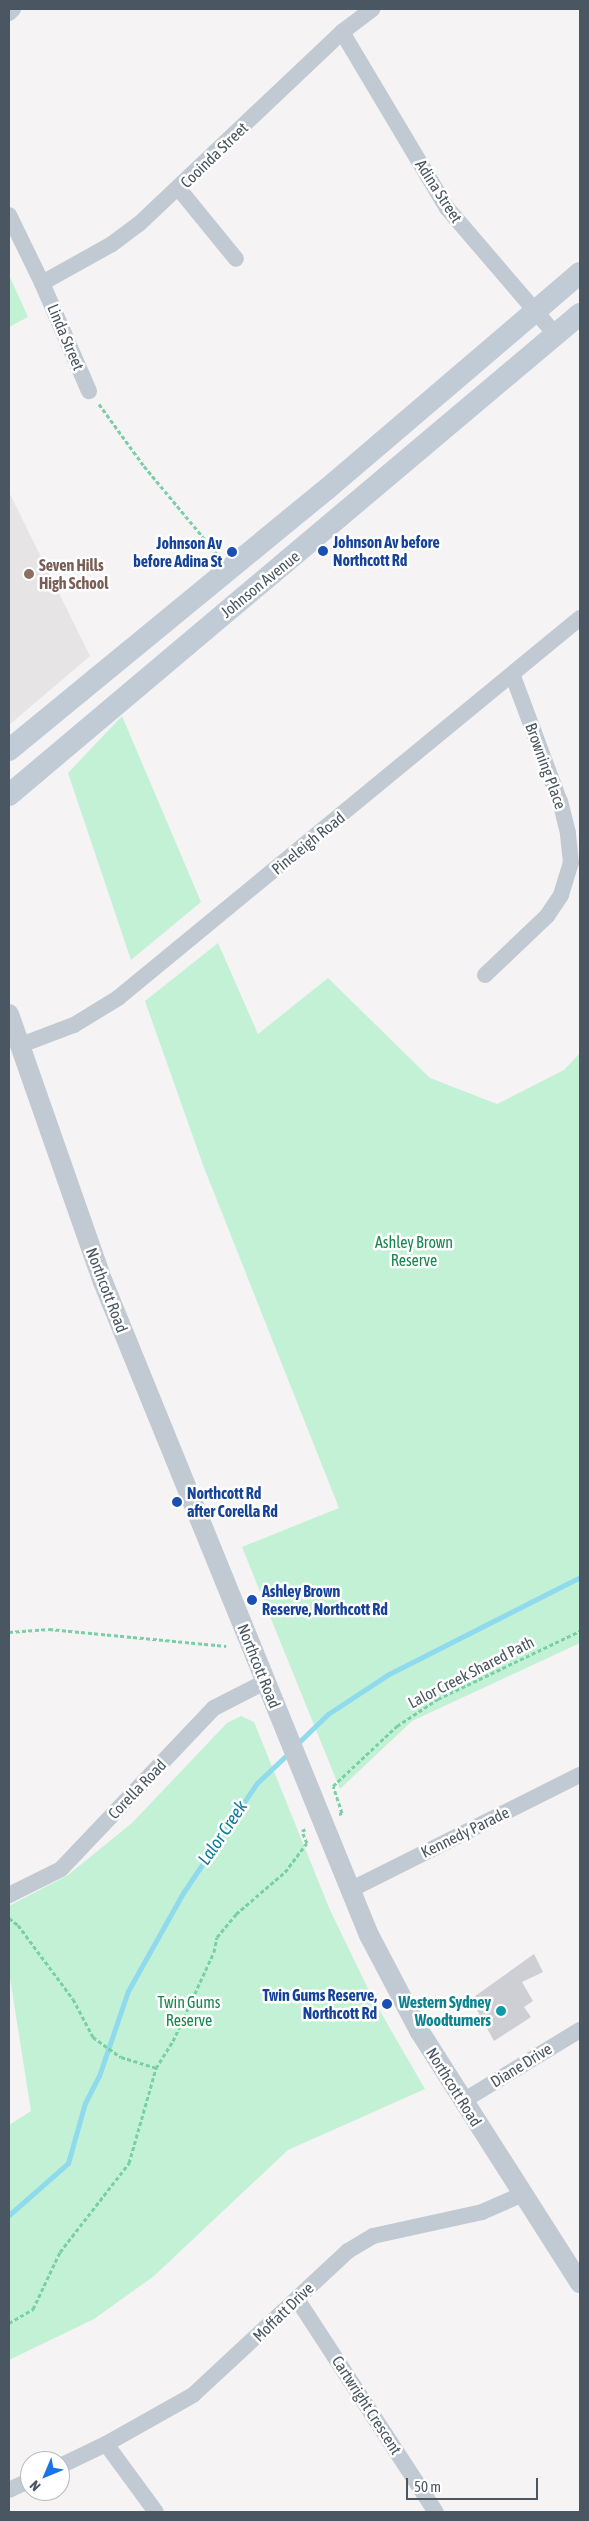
<!DOCTYPE html>
<style>
body{margin:0}
#map{position:relative;width:589px;height:2521px;overflow:hidden;background:#f5f3f3;font-family:"Asap Condensed",sans-serif}
div>[style]{position:absolute}
[style*='--x']{left:calc(var(--x)*1px);top:calc(var(--y)*1px);width:calc(var(--w)*1px);rotate:calc(var(--a)*1deg)}
.education>*{inset:0;background:#e6e4e5}
.green>*{inset:0;background:#c3f1d5}
.stream>*{height:5px;margin:-2.5px;padding:0 2.5px;transform-origin:2.5px;border-radius:2.5px;background:#90daee}
.building>*{inset:0;background:#cdcfd5}
.path>*{height:3px;margin-top:-1.5px;transform-origin:0;background:repeating-linear-gradient(90deg,#7ad0a6 0 4px,transparent 0 6.5px)}
.minor>*{height:16px;margin:-8px;padding:0 8px;transform-origin:8px;border-radius:8px;background:#c1cad2}
.tertiary>*{height:20px;margin:-10px;padding:0 10px;transform-origin:10px;border-radius:10px;background:#c1cad2}
.secondary>*{height:22px;margin:-11px;padding:0 11px;transform-origin:11px;border-radius:11px;background:#c1cbd6}
.dots>*{width:14px;height:14px;translate:-50% -50%;box-sizing:border-box;border:2px solid #fff;border-radius:50%}
span{translate:-50% -50%;white-space:nowrap;text-align:center;line-height:1.15;-webkit-text-stroke:5px #fff;paint-order:stroke}
.street-label{font-size:16px;color:#4a5661}
.transit-label{font-size:16px;color:#164399;font-weight:700}
.left{translate:0 -50%;text-align:left}
.right{translate:-100% -50%;text-align:right}
.education-label{font-size:16px;color:#785e54;font-weight:700}
.park-label{font-size:16px;color:#17864f}
.culture-label{font-size:16px;color:#0d838f;font-weight:700}
.water-label{font-size:18px;color:#0c7c9b;font-style:italic}
.frame{position:absolute;inset:0;border:10px solid #4a5661;pointer-events:none}
.north{position:absolute;left:20px;top:2451px;width:50px;height:50px;box-sizing:border-box;background:#fff;border:1px solid #b7bbc0;border-radius:50%;rotate:225deg;font-size:14px;font-weight:700;line-height:20px;text-align:center;color:#4a5661}
.north::after{content:'';display:block;margin:auto;width:18px;height:22px;background:#1a73e8;clip-path:polygon(50% 0,100% 100%,50% 72%,0 100%)}
.scale{position:absolute;left:406px;top:2478px;width:132px;height:22px;box-sizing:border-box;border:2px solid #4a5661;border-top:0;padding-left:6px;font-size:15px;line-height:18px;white-space:nowrap;color:#4a5661;-webkit-text-stroke:4px #fff;paint-order:stroke}
</style>
<div id="map">
<div class="education">
<i style="clip-path:polygon(9px 492px,90px 656px,9px 725px)"></i>
</div>
<div class="green">
<i style="clip-path:polygon(9px 275px,28px 317px,9px 327px)"></i>
<i style="clip-path:polygon(122px 716px,201px 902px,131px 960px,68px 773px)"></i>
<i style="clip-path:polygon(218px 943px,258px 1034px,328px 978px,430px 1078px,497px 1104px,564px 1070px,580px 1053px,580px 1643px,412px 1721px,340px 1789px,242px 1547px,339px 1508px,203px 1165px,145px 1001px)"></i>
<i style="clip-path:polygon(241px 1716px,254px 1722px,330px 1910px,373px 1999px,425px 2089px,288px 2150px,154px 2276px,94px 2319px,9px 2360px,9px 2125px,31px 2111px,9px 1972px,9px 1906px,68px 1875px,132px 1823px,227px 1723px)"></i>
</div>
<div class="stream">
<i style="--x:297;--y:1744;--w:43;--a:-44.1"></i>
<i style="--x:328;--y:1714;--w:73;--a:-33.3"></i>
<i style="--x:389;--y:1674;--w:214;--a:-26.9"></i>
<i style="--x:9;--y:2215;--w:79;--a:-41.4"></i>
<i style="--x:68;--y:2163;--w:62;--a:-74.2"></i>
<i style="--x:85;--y:2103;--w:30;--a:-63"></i>
<i style="--x:99;--y:2076;--w:90;--a:-71.2"></i>
<i style="--x:128;--y:1991;--w:112;--a:-60.7"></i>
<i style="--x:183;--y:1893;--w:133;--a:-56.1"></i>
<i style="--x:257;--y:1783;--w:45;--a:-43.2"></i>
</div>
<div class="building">
<i style="clip-path:polygon(534px 1954px,543px 1972px,522px 1982px,533px 2001px,524px 2007px,531px 2017px,494px 2041px,471px 1999px)"></i>
</div>
<div class="path">
<i style="--x:99;--y:404;--w:77;--a:54"></i>
<i style="--x:144;--y:466;--w:114;--a:50.3"></i>
<i style="--x:9;--y:1632;--w:40;--a:-4.3"></i>
<i style="--x:49;--y:1629;--w:178;--a:5.5"></i>
<i style="--x:339;--y:1814;--w:3;--a:-18"></i>
<i style="--x:342;--y:1813;--w:28;--a:-108"></i>
<i style="--x:333;--y:1786;--w:88;--a:-43.2"></i>
<i style="--x:397;--y:1726;--w:49;--a:-33.4"></i>
<i style="--x:438;--y:1699;--w:157;--a:-25.6"></i>
<i style="--x:9;--y:1918;--w:11;--a:38"></i>
<i style="--x:18;--y:1925;--w:92;--a:53.4"></i>
<i style="--x:73;--y:1999;--w:43;--a:62.2"></i>
<i style="--x:93;--y:2037;--w:34;--a:36"></i>
<i style="--x:121;--y:2057;--w:37;--a:17"></i>
<i style="--x:9;--y:2323;--w:28;--a:-30"></i>
<i style="--x:33;--y:2309;--w:63;--a:-64.7"></i>
<i style="--x:60;--y:2252;--w:113;--a:-52.2"></i>
<i style="--x:129;--y:2163;--w:99;--a:-74.1"></i>
<i style="--x:156;--y:2068;--w:32;--a:-58"></i>
<i style="--x:173;--y:2041;--w:98;--a:-65.3"></i>
<i style="--x:214;--y:1952;--w:15;--a:-79"></i>
<i style="--x:217;--y:1937;--w:30;--a:-50"></i>
<i style="--x:236;--y:1914;--w:65;--a:-40.6"></i>
<i style="--x:285;--y:1872;--w:36;--a:-53"></i>
<i style="--x:307;--y:1843;--w:13;--a:-113"></i>
<i style="--x:302;--y:1831;--w:4;--a:-27"></i>
</div>
<div class="minor">
<i style="--x:9;--y:13;--w:6;--a:-45"></i>
<i style="--x:342;--y:32;--w:205;--a:59.2"></i>
<i style="--x:447;--y:208;--w:167;--a:49.4"></i>
<i style="--x:179;--y:189;--w:90;--a:50.8"></i>
<i style="--x:9;--y:215;--w:76;--a:64.1"></i>
<i style="--x:42;--y:283;--w:118;--a:66.5"></i>
<i style="--x:42;--y:283;--w:80;--a:-29.1"></i>
<i style="--x:112;--y:244;--w:34;--a:-37"></i>
<i style="--x:139;--y:224;--w:279;--a:-43.4"></i>
<i style="--x:342;--y:32;--w:38;--a:-37"></i>
<i style="--x:485;--y:975;--w:86;--a:-43.6"></i>
<i style="--x:547;--y:916;--w:25;--a:-56"></i>
<i style="--x:561;--y:895;--w:34;--a:-73"></i>
<i style="--x:571;--y:863;--w:30;--a:-96"></i>
<i style="--x:568;--y:833;--w:32;--a:-104"></i>
<i style="--x:560;--y:802;--w:134;--a:-110.5"></i>
<i style="--x:21;--y:1045;--w:57;--a:-20.7"></i>
<i style="--x:74;--y:1025;--w:52;--a:-31.5"></i>
<i style="--x:118;--y:998;--w:598;--a:-39.44"></i>
<i style="--x:350;--y:1890;--w:257;--a:-26.6"></i>
<i style="--x:9;--y:1895;--w:58;--a:-26.6"></i>
<i style="--x:61;--y:1869;--w:222;--a:-46.5"></i>
<i style="--x:214;--y:1708;--w:57;--a:-27"></i>
<i style="--x:463;--y:2101;--w:137;--a:-31.3"></i>
<i style="--x:297;--y:2299;--w:254;--a:56.9"></i>
<i style="--x:106;--y:2444;--w:84;--a:53.7"></i>
<i style="--x:60;--y:2466;--w:51;--a:-25.6"></i>
<i style="--x:106;--y:2444;--w:100;--a:-29.4"></i>
<i style="--x:193;--y:2395;--w:212;--a:-42.9"></i>
<i style="--x:348;--y:2251;--w:29;--a:-31"></i>
<i style="--x:373;--y:2236;--w:112;--a:-12.4"></i>
<i style="--x:482;--y:2212;--w:45;--a:-23.7"></i>
<i style="--x:9;--y:2490;--w:23;--a:-25"></i>
</div>
<div class="tertiary">
<i style="--x:9;--y:1014;--w:284;--a:70.7"></i>
<i style="--x:103;--y:1282;--w:705;--a:67.84"></i>
<i style="--x:369;--y:1935;--w:110;--a:62.3"></i>
<i style="--x:420;--y:2032;--w:298;--a:57.5"></i>
</div>
<div class="secondary">
<i style="--x:9;--y:750;--w:411;--a:-39.4"></i>
<i style="--x:327;--y:489;--w:333;--a:-40.5"></i>
<i style="--x:9;--y:795;--w:747;--a:-40.11"></i>
</div>
<div class="dots">
<i style="left:323px;top:551px;background:#1a4fb4"></i>
<i style="left:232px;top:552px;background:#1a4fb4"></i>
<i style="left:29px;top:574px;background:#8d6e63"></i>
<i style="left:177px;top:1502px;background:#1a4fb4"></i>
<i style="left:252px;top:1600px;background:#1a4fb4"></i>
<i style="left:387px;top:2004px;background:#1a4fb4"></i>
<i style="left:501px;top:2011px;background:#0f9aa8"></i>
</div>
<div class="street-label">
<span style="left:214px;top:155px;rotate:-44deg">Cooinda Street</span>
<span style="left:439px;top:191px;rotate:57deg">Adina Street</span>
<span style="left:66px;top:337px;rotate:67deg">Linda Street</span>
<span style="left:260px;top:584px;rotate:-39deg">Johnson Avenue</span>
<span style="left:546px;top:766px;rotate:70deg">Browning Place</span>
<span style="left:308px;top:843px;rotate:-39deg">Pineleigh Road</span>
<span style="left:107px;top:1290px;rotate:69deg">Northcott Road</span>
<span style="left:259px;top:1666px;rotate:68deg">Northcott Road</span>
<span style="left:471px;top:1672px;rotate:-27deg">Lalor Creek Shared Path</span>
<span style="left:137px;top:1789px;rotate:-46deg">Corella Road</span>
<span style="left:465px;top:1832px;rotate:-26deg">Kennedy Parade</span>
<span style="left:521px;top:2065px;rotate:-32deg">Diane Drive</span>
<span style="left:454px;top:2087px;rotate:58deg">Northcott Road</span>
<span style="left:283px;top:2312px;rotate:-44deg">Moffatt Drive</span>
<span style="left:367px;top:2405px;rotate:57deg">Cartwright Crescent</span>
</div>
<div class="transit-label">
<span class="left" style="left:333px;top:551px">Johnson Av before<br>Northcott Rd</span>
<span class="right" style="left:222px;top:552px">Johnson Av<br>before Adina St</span>
<span class="left" style="left:187px;top:1502px">Northcott Rd<br>after Corella Rd</span>
<span class="left" style="left:262px;top:1600px">Ashley Brown<br>Reserve, Northcott Rd</span>
<span class="right" style="left:377px;top:2004px">Twin Gums Reserve,<br>Northcott Rd</span>
</div>
<div class="education-label">
<span class="left" style="left:39px;top:574px">Seven Hills<br>High School</span>
</div>
<div class="park-label">
<span style="left:414px;top:1251px">Ashley Brown<br>Reserve</span>
<span style="left:189px;top:2011px">Twin Gums<br>Reserve</span>
</div>
<div class="culture-label">
<span class="right" style="left:491px;top:2011px">Western Sydney<br>Woodturners</span>
</div>
<div class="water-label">
<span style="left:223px;top:1833px;rotate:-56deg">Lalor Creek</span>
</div>
<div class="frame"></div>
<div class="north">N</div>
<div class="scale">50 m</div>
</div>
